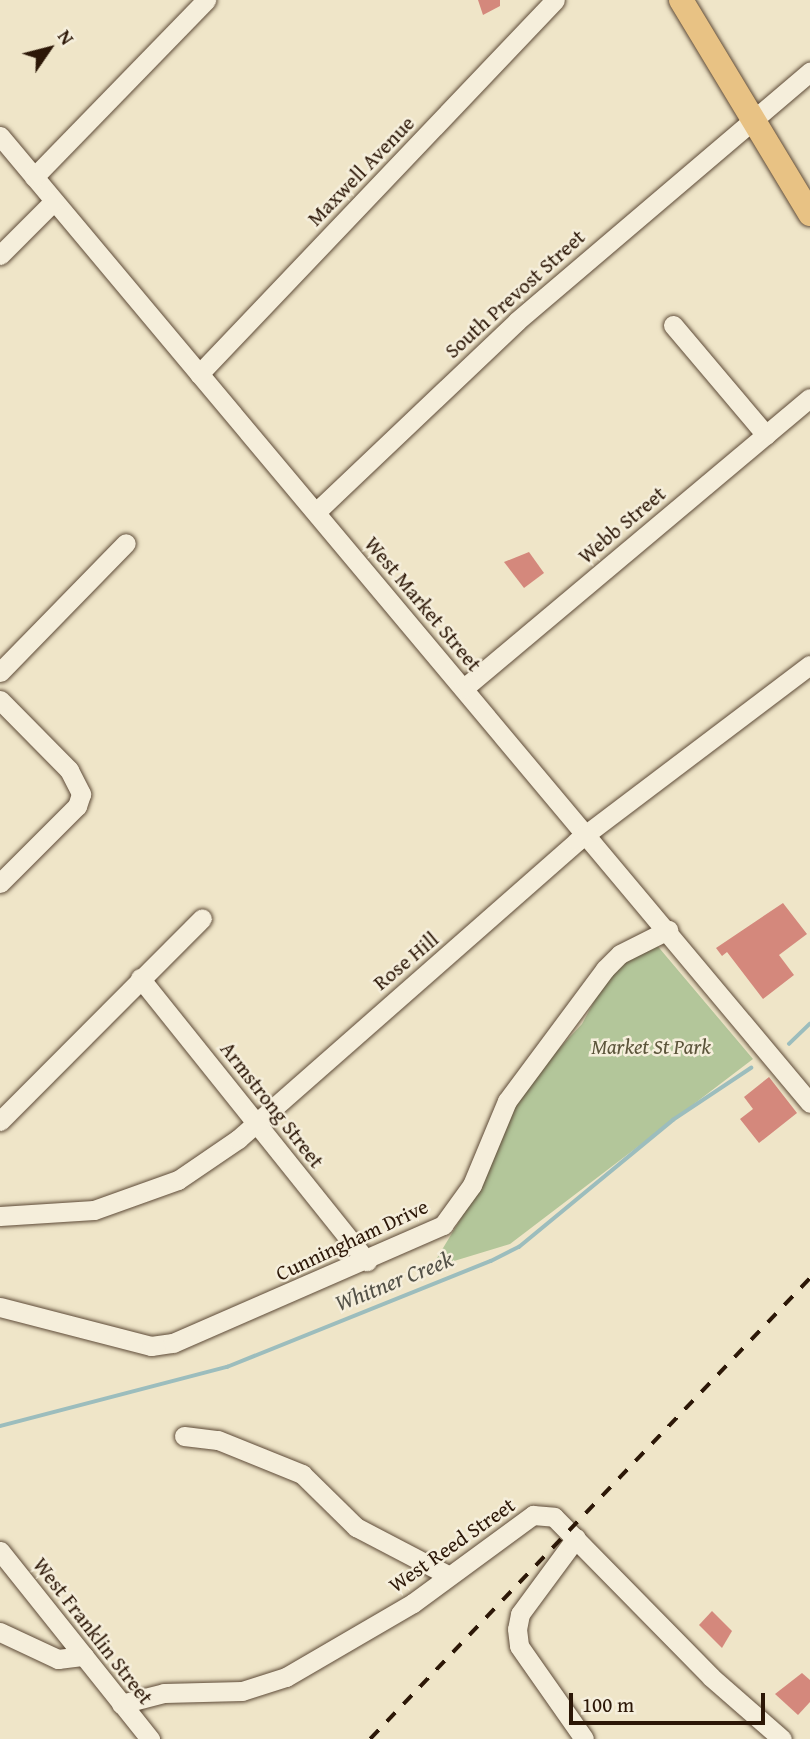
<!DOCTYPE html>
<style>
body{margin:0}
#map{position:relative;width:810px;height:1739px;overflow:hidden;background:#efe5c8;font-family:"Gentium Book Plus",serif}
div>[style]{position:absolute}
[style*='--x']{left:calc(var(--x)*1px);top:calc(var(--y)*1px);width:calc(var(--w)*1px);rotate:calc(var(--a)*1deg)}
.green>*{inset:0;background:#b3c69a}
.stream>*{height:3.5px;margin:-1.75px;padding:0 1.75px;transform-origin:1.75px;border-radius:1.75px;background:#9cbdbd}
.building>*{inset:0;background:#d4887c}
.roads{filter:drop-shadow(0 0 2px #5d4a37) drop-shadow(0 0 2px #5d4a37)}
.minor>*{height:19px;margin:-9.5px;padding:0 9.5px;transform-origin:9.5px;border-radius:9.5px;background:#f5eedb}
.major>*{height:24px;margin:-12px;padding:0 12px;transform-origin:12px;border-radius:12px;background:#e8c284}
.rail>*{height:3.5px;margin-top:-1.75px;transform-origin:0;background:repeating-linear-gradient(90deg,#2c1707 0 12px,transparent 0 24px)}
span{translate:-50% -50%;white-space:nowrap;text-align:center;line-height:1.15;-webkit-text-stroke:5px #f5eedb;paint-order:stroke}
.street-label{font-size:21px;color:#2c1707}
.park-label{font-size:21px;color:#5b543a;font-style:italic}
.water-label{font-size:23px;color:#535147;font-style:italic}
.north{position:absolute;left:14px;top:14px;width:70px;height:70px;-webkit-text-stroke:5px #f5eedb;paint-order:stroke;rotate:55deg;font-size:19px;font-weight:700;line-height:28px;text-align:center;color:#2c1707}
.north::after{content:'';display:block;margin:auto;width:24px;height:32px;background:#2c1707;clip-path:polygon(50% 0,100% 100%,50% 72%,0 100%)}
.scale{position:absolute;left:569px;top:1693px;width:196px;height:32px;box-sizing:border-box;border:4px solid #2c1707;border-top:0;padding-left:9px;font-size:21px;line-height:24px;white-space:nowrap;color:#2c1707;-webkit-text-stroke:5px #f5eedb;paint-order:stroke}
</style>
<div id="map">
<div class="green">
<i style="clip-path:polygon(655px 943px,753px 1059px,510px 1244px,431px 1268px,481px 1185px,504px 1122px,538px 1071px,582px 1024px,611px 970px)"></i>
</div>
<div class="stream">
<i style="--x:789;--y:1044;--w:29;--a:-44"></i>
<i style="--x:0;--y:1426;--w:235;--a:-14.6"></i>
<i style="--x:227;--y:1367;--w:284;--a:-21.9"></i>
<i style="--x:491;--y:1261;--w:31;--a:-27"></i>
<i style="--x:519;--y:1247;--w:200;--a:-39.5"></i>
<i style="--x:673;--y:1120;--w:94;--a:-33.7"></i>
</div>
<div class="building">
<i style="clip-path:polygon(478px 0,500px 0,500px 6px,483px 15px)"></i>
<i style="clip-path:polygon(529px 552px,544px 573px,524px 588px,504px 562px)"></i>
<i style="clip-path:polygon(783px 903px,807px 934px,779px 955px,794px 975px,763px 999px,727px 952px,722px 956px,716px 948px)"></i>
<i style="clip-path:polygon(769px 1077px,797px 1113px,759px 1143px,740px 1119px,753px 1109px,744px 1097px)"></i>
<i style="clip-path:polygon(712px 1611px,732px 1631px,722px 1648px,699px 1625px)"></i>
<i style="clip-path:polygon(802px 1673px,810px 1680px,810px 1702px,798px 1715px,775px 1694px)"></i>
</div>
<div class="roads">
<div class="minor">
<i style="--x:0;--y:136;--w:1261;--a:50.05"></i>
<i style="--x:34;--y:177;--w:247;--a:-45.8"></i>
<i style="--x:0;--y:255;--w:76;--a:-45"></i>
<i style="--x:673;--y:325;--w:144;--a:49.8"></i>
<i style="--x:199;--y:374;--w:516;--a:-46.41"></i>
<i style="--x:316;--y:512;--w:277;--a:-43.5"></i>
<i style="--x:517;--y:321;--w:385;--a:-40.4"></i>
<i style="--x:0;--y:672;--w:180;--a:-45.7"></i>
<i style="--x:464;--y:688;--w:451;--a:-40"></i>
<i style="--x:0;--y:700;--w:98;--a:45.4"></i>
<i style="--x:69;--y:770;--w:27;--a:63"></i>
<i style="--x:81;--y:794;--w:13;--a:108"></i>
<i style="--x:77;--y:806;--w:109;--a:135"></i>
<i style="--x:140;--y:978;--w:363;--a:51.3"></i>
<i style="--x:0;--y:1121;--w:286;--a:-45.1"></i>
<i style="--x:0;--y:1216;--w:94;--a:-3.7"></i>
<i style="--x:94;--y:1210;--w:89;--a:-19.7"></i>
<i style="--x:178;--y:1180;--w:73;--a:-34.3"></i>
<i style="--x:238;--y:1139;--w:451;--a:-41.3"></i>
<i style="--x:577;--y:841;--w:292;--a:-37.1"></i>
<i style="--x:0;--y:1307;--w:156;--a:14.5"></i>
<i style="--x:151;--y:1346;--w:22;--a:-8"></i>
<i style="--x:173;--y:1343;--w:295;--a:-23.6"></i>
<i style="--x:443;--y:1225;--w:49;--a:-54.1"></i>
<i style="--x:472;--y:1185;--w:91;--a:-67.4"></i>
<i style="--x:507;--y:1101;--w:164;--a:-53.4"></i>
<i style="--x:605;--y:969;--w:21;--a:-45"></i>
<i style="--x:620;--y:954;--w:54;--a:-26.6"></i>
<i style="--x:184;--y:1436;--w:34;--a:7"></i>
<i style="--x:218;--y:1440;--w:91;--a:22"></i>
<i style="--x:302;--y:1474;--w:76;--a:44.5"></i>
<i style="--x:356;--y:1527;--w:104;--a:27.6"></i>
<i style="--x:576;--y:1538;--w:94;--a:126.4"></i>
<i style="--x:520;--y:1614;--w:15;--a:101"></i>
<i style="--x:517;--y:1629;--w:17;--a:83"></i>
<i style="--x:519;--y:1646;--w:113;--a:55"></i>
<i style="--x:0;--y:1551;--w:241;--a:51.4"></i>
<i style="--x:0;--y:1632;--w:64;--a:25"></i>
<i style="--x:58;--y:1659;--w:26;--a:-7"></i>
<i style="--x:121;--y:1704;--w:44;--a:-14.3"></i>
<i style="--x:164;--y:1693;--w:78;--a:-1.5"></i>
<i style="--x:242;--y:1691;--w:46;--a:-17.7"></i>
<i style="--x:286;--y:1677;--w:147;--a:-30.2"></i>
<i style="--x:413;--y:1603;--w:149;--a:-36.3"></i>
<i style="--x:533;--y:1515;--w:21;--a:5"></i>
<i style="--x:554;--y:1517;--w:224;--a:45.5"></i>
<i style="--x:711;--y:1677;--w:94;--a:41.1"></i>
</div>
<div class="major">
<i style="--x:681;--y:0;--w:250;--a:58.9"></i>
</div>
</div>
<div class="rail">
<i style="--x:370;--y:1739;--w:637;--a:-46.34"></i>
</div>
<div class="street-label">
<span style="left:361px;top:171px;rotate:-46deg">Maxwell Avenue</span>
<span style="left:515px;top:294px;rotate:-42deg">South Prevost Street</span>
<span style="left:622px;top:525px;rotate:-40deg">Webb Street</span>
<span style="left:423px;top:604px;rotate:50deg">West Market Street</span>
<span style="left:406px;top:961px;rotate:-40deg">Rose Hill</span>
<span style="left:272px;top:1105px;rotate:52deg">Armstrong Street</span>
<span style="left:352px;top:1240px;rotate:-25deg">Cunningham Drive</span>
<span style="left:452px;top:1545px;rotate:-35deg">West Reed Street</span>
<span style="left:93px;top:1631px;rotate:52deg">West Franklin Street</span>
</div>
<div class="park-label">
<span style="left:651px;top:1047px">Market St Park</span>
</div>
<div class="water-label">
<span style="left:394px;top:1281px;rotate:-22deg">Whitner Creek</span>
</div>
<div class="north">N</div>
<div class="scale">100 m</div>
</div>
